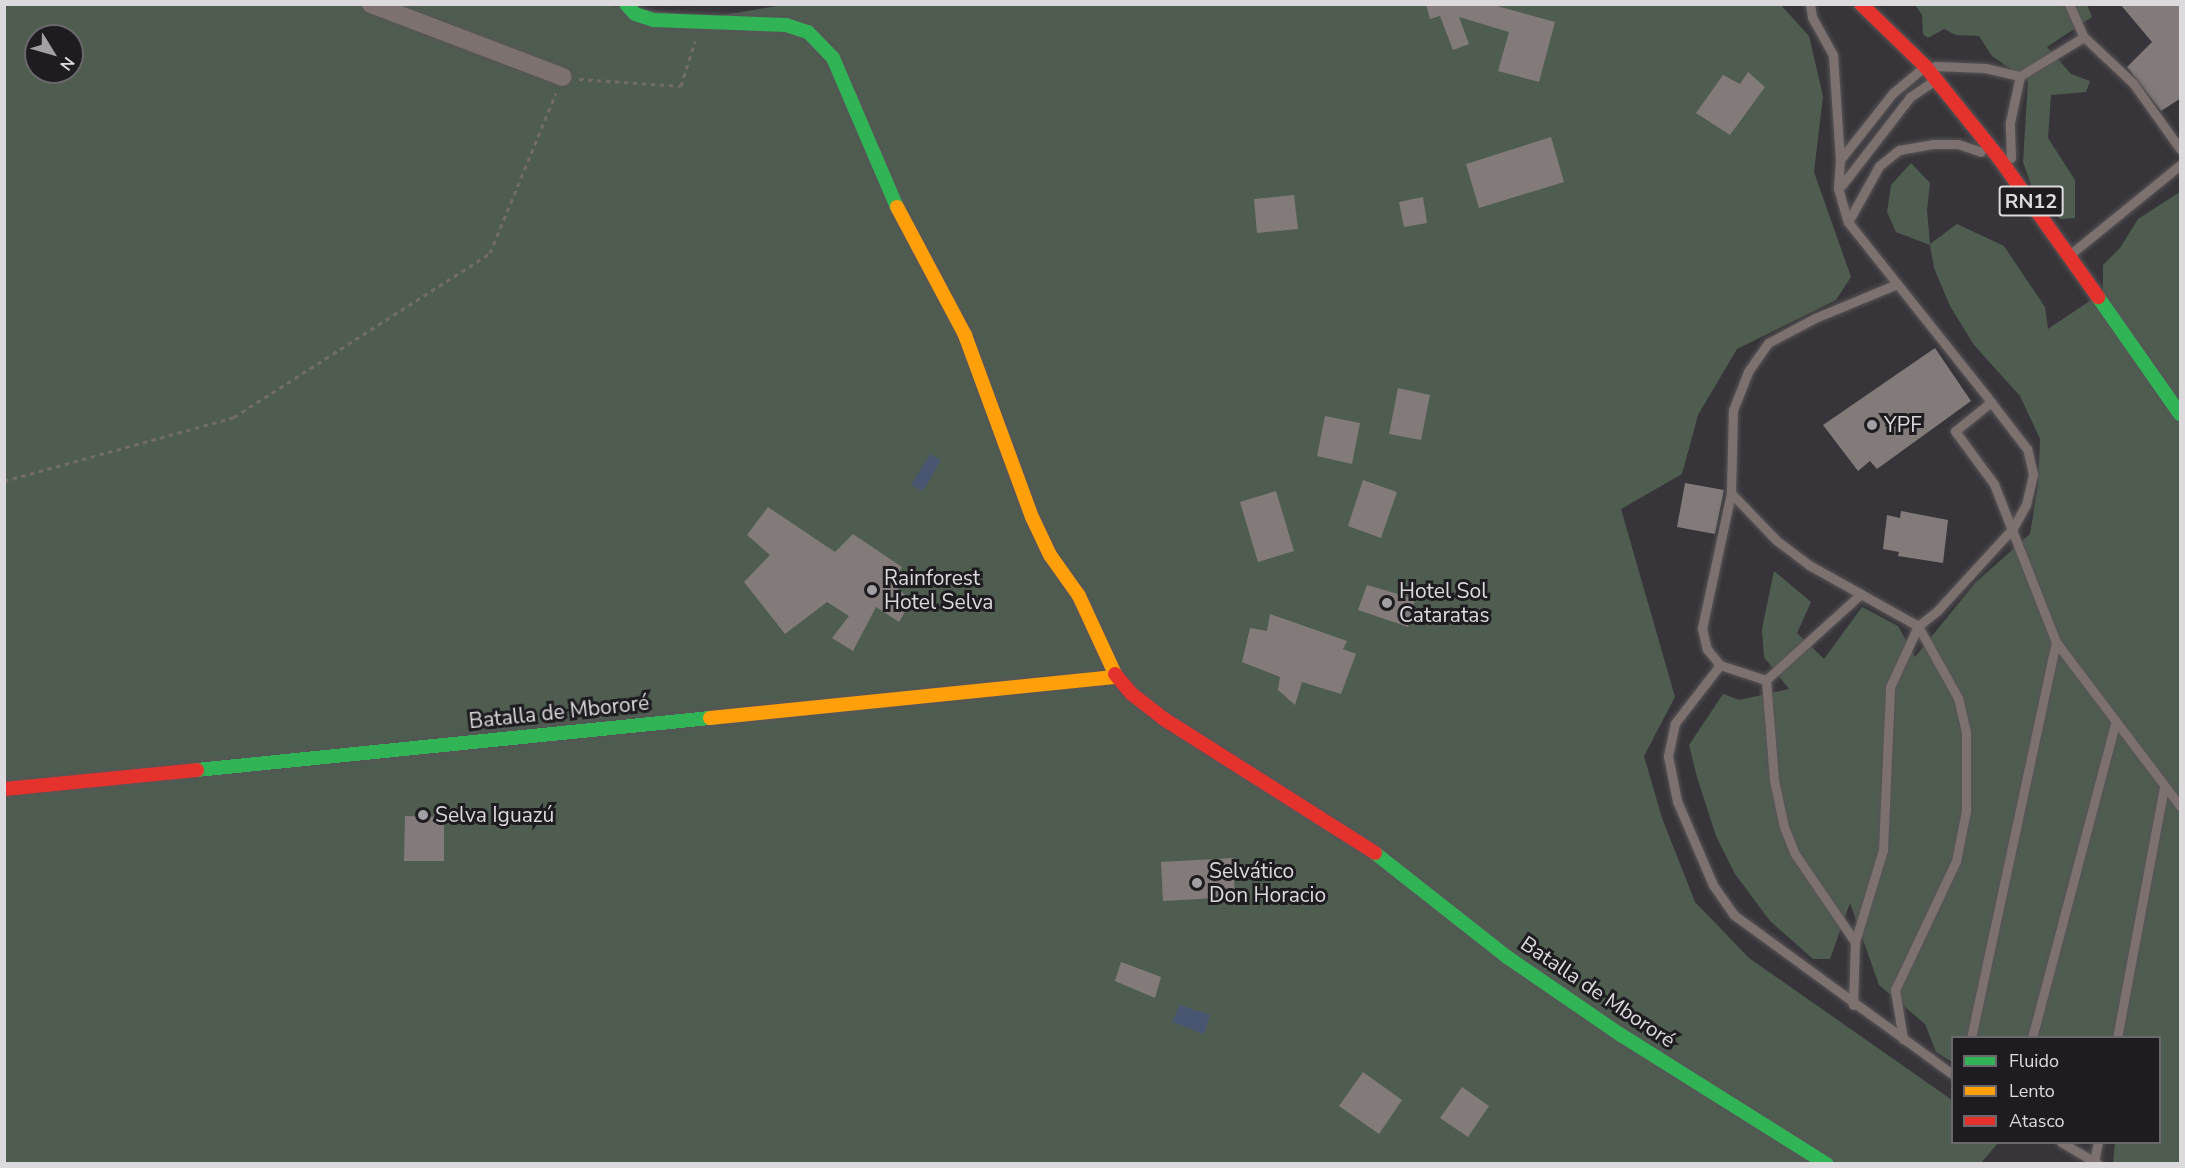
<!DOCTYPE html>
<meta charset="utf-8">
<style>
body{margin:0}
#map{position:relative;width:2185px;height:1168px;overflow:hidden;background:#38353a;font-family:"Nunito Sans",sans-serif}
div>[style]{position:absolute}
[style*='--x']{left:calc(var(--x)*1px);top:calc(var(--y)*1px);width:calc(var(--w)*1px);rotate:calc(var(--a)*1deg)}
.green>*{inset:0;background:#4f5d50}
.water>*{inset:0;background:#495671}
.building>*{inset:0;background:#827b79}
.path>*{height:3px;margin-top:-1.5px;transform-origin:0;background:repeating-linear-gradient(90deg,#736b6a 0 4.5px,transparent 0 9px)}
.roads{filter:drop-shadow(0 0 2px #565457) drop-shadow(0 0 2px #565457)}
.lane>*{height:9px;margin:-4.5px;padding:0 4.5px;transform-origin:4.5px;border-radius:4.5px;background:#7d716f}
.street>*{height:18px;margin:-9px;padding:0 9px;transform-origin:9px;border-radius:9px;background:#7d716f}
.fast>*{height:14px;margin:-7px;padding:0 7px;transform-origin:7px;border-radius:7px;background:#30b455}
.slow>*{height:14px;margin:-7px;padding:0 7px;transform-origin:7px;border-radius:7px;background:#ff9f0a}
.jam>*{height:14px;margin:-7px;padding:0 7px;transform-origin:7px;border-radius:7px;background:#e5322d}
.dots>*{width:16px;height:16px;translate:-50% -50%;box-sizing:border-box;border:3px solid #1e1c20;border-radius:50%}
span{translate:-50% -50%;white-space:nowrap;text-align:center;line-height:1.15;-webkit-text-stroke:6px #1e1c20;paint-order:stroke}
.shield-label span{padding:2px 4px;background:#1e1c20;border:2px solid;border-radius:4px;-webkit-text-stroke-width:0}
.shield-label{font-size:20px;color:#dddade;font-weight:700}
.poi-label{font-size:21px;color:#dddade}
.left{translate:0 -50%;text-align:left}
.street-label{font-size:21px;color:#dddade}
.frame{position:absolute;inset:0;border:6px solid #dddade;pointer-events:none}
.legend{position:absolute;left:1951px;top:1036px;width:210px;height:108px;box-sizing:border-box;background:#1e1c20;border:2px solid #6a686c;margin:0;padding:8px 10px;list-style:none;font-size:18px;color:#dddade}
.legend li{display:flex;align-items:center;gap:12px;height:30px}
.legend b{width:30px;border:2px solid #6a686c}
.north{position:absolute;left:24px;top:24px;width:60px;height:60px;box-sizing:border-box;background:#1e1c20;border:2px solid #6a686c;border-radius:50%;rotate:127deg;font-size:16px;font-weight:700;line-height:24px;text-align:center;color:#dddade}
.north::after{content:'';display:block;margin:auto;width:21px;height:27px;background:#a3a0a5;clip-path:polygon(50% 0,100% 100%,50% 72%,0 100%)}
</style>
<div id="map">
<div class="green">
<i style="clip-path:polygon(evenodd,593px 4px,711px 17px,789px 4px,1780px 4px,1809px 36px,1823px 96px,1814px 172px,1851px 277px,1836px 300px,1737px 349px,1698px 415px,1682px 474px,1621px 509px,1675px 697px,1644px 756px,1662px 818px,1695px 902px,1749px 958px,1952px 1100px,1952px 1142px,1998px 1143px,1981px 1163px,5px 1164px,5px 5px,593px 4px,36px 36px,72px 36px,72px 72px,36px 72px,36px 36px)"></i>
<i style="clip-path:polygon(1915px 5px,2087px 5px,2092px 17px,2047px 47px,2071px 74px,2090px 81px,2086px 92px,2051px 95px,2048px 138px,2075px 180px,2075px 218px,2060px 219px,2032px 188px,2023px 162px,2028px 81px,1992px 56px,1979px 36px,1956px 35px,1944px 29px,1928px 38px,1923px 34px,1922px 15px)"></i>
<i style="clip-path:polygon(1911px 163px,1930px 183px,1927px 210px,1930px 244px,1957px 224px,2004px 246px,2045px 307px,2048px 329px,2103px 292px,2103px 265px,2120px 248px,2138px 219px,2180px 192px,2180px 1163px,2113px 1163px,2115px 1143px,2160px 1142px,2160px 1038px,1952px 1038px,1952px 1062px,1936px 1052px,1925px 1024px,1879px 985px,1850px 903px,1830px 959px,1813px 959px,1770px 921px,1735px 874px,1716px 836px,1697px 777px,1689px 745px,1723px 694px,1739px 700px,1789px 689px,1764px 657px,1762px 629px,1774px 571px,1811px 602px,1797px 633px,1824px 659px,1862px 607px,1898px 626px,1915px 657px,1975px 583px,2030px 534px,2038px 485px,2040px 439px,2020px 396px,1974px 345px,1950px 306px,1934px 268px,1930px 245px,1896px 232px,1887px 212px,1891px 185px)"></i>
</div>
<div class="water">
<i style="clip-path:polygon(930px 454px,941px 460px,923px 491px,911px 485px)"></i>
<i style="clip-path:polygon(1180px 1005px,1210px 1015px,1204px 1034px,1172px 1022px)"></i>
</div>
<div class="building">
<i style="clip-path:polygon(1426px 4px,1490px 4px,1555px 22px,1539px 82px,1498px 71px,1509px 32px,1459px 17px,1469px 44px,1453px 50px,1440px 16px,1430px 19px)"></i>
<i style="clip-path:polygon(2120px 4px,2181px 4px,2181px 98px,2161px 111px,2127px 67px,2152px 42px)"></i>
<i style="clip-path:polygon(1748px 72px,1765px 87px,1730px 135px,1696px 113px,1723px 75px,1740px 84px)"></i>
<i style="clip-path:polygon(1551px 137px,1564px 182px,1479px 208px,1466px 164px)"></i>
<i style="clip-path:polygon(1294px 195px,1298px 229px,1257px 233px,1254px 199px)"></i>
<i style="clip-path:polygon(1423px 197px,1427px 223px,1404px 227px,1399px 202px)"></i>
<i style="clip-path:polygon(1935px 348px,1971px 401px,1877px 469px,1870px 461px,1858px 471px,1823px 425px)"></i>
<i style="clip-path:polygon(1398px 388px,1430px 395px,1421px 440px,1389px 434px)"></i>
<i style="clip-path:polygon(1325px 416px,1360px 423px,1352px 464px,1317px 456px)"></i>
<i style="clip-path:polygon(1363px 480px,1397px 492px,1381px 538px,1348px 526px)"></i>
<i style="clip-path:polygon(1685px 483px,1724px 490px,1715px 534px,1677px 527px)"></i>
<i style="clip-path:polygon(1276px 491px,1294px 551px,1258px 562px,1240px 502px)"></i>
<i style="clip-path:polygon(768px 507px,835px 552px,853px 534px,902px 567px,893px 585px,912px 600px,899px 622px,876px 607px,853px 651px,832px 638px,849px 616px,827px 602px,785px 634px,744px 582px,770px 555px,747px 535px)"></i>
<i style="clip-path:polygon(1901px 511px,1948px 520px,1943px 563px,1898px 556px,1899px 552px,1883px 549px,1887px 515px,1900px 518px)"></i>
<i style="clip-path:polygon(1367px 585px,1415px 599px,1408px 627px,1358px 610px)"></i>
<i style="clip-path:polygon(1270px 614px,1347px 641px,1343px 649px,1356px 654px,1341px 694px,1302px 682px,1295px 705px,1278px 690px,1280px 677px,1242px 662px,1250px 628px,1267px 631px)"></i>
<i style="clip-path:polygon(405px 816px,444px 817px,444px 861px,404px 861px)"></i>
<i style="clip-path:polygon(1233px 858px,1235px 897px,1163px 901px,1161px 862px)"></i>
<i style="clip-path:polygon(1121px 962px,1161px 977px,1155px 998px,1115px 981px)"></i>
<i style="clip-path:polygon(1363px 1072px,1402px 1100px,1379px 1134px,1339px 1106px)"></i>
<i style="clip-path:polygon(1462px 1087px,1489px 1106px,1468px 1137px,1440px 1118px)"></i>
</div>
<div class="path">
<i style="--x:579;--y:79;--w:102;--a:3.9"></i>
<i style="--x:681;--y:86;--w:47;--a:-72.7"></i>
<i style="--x:4;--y:481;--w:239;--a:-15.5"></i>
<i style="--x:234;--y:417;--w:304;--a:-32.6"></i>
<i style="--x:490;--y:253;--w:173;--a:-67.6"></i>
</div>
<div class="roads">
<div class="lane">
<i style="--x:1810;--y:4;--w:13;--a:81"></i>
<i style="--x:1812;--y:17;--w:43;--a:61.1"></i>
<i style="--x:1833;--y:55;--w:105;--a:86.2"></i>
<i style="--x:1840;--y:160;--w:28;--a:94"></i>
<i style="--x:1838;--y:188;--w:35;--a:74"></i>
<i style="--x:1848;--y:222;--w:230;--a:51.5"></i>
<i style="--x:1991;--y:402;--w:46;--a:141.1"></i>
<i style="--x:1955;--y:431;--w:66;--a:53.7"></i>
<i style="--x:1994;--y:484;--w:170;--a:68.6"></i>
<i style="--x:2056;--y:642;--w:206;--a:52.9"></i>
<i style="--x:2069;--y:4;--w:36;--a:66"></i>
<i style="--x:1935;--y:66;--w:50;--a:2.3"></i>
<i style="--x:1985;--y:68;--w:36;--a:13"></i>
<i style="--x:2011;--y:158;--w:36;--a:-92"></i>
<i style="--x:2010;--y:122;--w:47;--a:-77.7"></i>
<i style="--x:2020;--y:76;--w:75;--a:-31.4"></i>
<i style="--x:2084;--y:37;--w:67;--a:43.2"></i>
<i style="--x:2133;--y:83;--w:81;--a:54.5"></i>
<i style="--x:1840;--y:160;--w:85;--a:-51.7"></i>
<i style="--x:1893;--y:93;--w:35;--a:-40"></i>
<i style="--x:1842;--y:185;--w:111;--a:-52.3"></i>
<i style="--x:1910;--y:97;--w:25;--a:-34"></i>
<i style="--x:1848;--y:222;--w:64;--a:-61"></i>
<i style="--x:1879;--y:166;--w:26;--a:-39"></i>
<i style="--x:1899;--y:150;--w:34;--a:-10"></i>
<i style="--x:1932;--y:144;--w:26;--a:0"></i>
<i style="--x:1958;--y:144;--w:24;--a:19"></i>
<i style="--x:2073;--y:252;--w:138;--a:-39.1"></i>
<i style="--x:1897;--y:284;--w:89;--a:157.5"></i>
<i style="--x:1815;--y:318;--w:53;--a:152"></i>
<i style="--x:1768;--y:343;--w:35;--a:125"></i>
<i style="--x:1748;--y:372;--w:41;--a:111.5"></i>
<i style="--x:1733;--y:410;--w:83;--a:91.4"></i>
<i style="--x:1731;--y:493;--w:138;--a:102.1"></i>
<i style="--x:1702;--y:628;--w:22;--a:77"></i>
<i style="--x:1707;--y:649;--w:21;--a:51"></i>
<i style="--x:1720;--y:665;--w:73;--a:127.8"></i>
<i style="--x:1675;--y:723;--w:34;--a:102"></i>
<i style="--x:1668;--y:756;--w:46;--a:78.7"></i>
<i style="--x:1677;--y:801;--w:91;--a:66.8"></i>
<i style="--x:1713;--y:885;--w:37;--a:55"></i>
<i style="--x:1734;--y:915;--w:270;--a:36.1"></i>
<i style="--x:1731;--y:493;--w:65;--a:46.2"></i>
<i style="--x:1776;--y:540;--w:41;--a:37.1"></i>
<i style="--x:1809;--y:565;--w:125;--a:29.2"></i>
<i style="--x:1918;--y:626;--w:24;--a:-38"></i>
<i style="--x:1937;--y:611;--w:113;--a:-47.5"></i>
<i style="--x:2013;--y:528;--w:26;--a:-61"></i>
<i style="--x:2026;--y:505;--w:32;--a:-77"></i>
<i style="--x:2033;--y:474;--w:26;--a:-103"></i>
<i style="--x:2027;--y:449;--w:59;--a:-127.5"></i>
<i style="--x:1720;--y:665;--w:48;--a:18.1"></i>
<i style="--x:1766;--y:680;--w:100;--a:85.4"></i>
<i style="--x:1774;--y:780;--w:48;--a:78"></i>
<i style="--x:1784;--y:827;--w:29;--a:68"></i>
<i style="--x:1795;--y:854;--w:107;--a:55.7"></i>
<i style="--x:1766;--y:680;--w:128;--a:-42.2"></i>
<i style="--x:1853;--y:1005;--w:63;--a:-88.2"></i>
<i style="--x:1855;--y:942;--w:96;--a:-73.1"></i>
<i style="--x:1883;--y:850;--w:163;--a:-87.5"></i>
<i style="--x:1890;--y:687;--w:67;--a:-65.3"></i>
<i style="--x:1971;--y:1038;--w:405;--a:-77.9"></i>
<i style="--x:2032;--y:1038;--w:328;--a:-75.2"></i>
<i style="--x:2117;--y:1038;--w:255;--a:-79.4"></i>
<i style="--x:1903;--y:1039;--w:50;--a:-99.3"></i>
<i style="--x:1895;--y:990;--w:143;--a:-64.7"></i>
<i style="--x:1956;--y:861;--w:51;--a:-78.7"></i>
<i style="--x:1966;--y:811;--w:79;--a:-90"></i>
<i style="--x:1966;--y:732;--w:35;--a:-103"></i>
<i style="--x:1958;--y:698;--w:82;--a:-119.1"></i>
<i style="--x:2061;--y:1142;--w:43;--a:30.7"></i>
<i style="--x:2094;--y:1162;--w:20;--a:-79"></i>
</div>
<div class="street">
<i style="--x:371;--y:4;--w:205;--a:20.8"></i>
</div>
<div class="fast">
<i style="--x:626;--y:4;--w:13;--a:48"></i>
<i style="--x:635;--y:14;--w:19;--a:18"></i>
<i style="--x:653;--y:20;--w:133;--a:2.2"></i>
<i style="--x:786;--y:25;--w:23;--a:18"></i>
<i style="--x:808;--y:32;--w:36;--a:46"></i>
<i style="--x:833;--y:58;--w:162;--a:66.8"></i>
<i style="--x:2098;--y:297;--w:143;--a:55"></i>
<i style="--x:197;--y:770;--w:516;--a:-5.79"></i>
<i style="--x:1375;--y:853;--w:168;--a:38.2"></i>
<i style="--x:1507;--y:957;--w:138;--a:34.4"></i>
<i style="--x:1621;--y:1035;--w:243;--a:32.1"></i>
</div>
<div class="slow">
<i style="--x:897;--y:207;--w:145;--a:62"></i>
<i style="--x:965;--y:335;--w:194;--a:69.8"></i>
<i style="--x:1032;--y:517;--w:42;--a:64.7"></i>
<i style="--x:1050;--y:555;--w:50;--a:54.7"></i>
<i style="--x:1079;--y:596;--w:86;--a:65.2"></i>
<i style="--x:710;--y:718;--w:409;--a:-5.8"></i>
</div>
<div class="jam">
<i style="--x:1861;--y:4;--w:89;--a:44.1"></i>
<i style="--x:1925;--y:66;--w:118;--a:51.2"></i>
<i style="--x:1999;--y:158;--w:171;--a:54.5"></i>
<i style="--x:1115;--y:674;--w:26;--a:50"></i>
<i style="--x:1132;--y:694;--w:41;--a:38"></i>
<i style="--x:1164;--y:719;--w:250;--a:32.4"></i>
<i style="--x:4;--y:789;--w:194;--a:-5.6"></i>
</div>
</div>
<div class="dots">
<i style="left:1872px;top:425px;background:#a3a0a5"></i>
<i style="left:872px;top:590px;background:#a3a0a5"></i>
<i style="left:1387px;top:603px;background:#a3a0a5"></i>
<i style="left:423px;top:815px;background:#a3a0a5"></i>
<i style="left:1197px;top:883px;background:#a3a0a5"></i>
</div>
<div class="shield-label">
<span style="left:2031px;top:201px">RN12</span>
</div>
<div class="poi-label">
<span class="left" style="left:1884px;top:425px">YPF</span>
<span class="left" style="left:884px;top:590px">Rainforest<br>Hotel Selva</span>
<span class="left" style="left:1399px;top:603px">Hotel Sol<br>Cataratas</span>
<span class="left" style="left:435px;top:815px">Selva Iguazú</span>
<span class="left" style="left:1209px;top:883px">Selvático<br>Don Horacio</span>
</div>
<div class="street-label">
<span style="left:559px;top:712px;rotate:-6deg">Batalla de Mbororé</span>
<span style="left:1598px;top:992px;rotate:34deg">Batalla de Mbororé</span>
</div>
<div class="frame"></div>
<ul class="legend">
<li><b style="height:8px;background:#30b455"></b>Fluido</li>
<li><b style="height:8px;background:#ff9f0a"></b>Lento</li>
<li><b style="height:8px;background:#e5322d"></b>Atasco</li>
</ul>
<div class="north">N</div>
</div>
